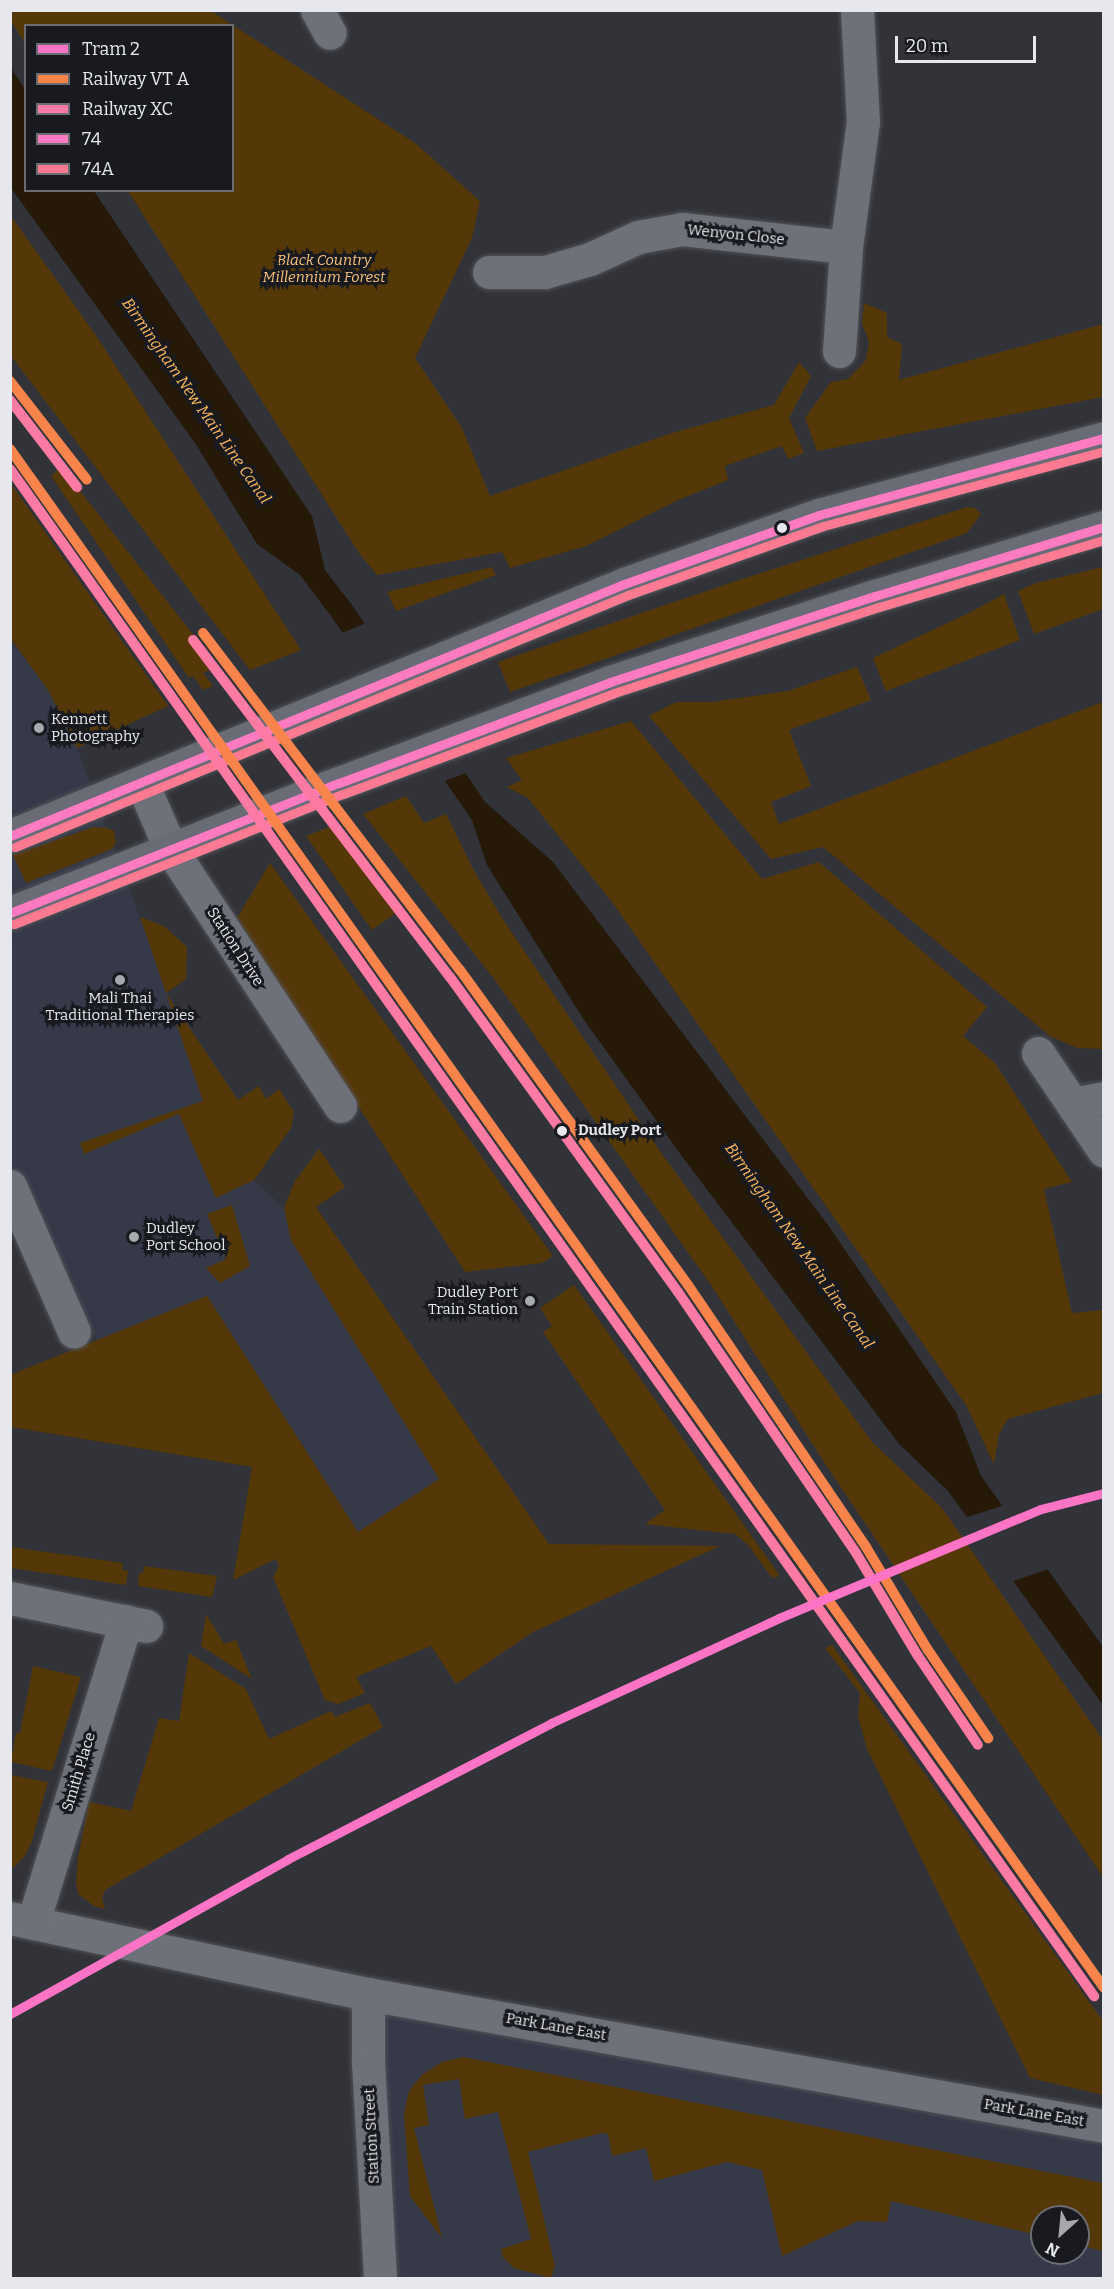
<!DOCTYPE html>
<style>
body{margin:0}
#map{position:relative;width:1114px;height:2289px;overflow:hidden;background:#323339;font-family:Bitter,serif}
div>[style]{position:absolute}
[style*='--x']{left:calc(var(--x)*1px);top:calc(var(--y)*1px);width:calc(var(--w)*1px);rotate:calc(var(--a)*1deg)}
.built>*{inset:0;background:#353948}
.green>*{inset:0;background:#553808}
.water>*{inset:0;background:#271907}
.pier>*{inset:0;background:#323339}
.roads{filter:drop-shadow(0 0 2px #505155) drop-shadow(0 0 2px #505155)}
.minor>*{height:33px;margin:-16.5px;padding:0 16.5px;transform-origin:16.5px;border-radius:16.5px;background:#6e707a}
.highway>*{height:33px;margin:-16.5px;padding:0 16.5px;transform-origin:16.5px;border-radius:16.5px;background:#696c75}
.bus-1>*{height:9px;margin:-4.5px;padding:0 4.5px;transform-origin:4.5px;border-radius:4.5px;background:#fe7ac1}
.bus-2>*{height:9px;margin:-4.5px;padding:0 4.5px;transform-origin:4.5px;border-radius:4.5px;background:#fe7a93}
.rail-1>*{height:10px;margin:-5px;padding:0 5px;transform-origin:5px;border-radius:5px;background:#f8844c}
.rail-2>*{height:10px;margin:-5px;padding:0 5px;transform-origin:5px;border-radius:5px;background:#fd7aa5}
.tram-1>*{height:9px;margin:-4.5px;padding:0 4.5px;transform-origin:4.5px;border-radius:4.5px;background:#fd73c5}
.dots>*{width:16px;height:16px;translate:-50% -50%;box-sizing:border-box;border:3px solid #181a1f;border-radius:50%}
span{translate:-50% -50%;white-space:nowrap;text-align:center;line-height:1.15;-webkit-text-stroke:6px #181a1f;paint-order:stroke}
.street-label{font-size:15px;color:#e6e8ee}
.park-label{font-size:15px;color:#f9c17a;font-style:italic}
.poi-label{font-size:15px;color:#e6e8ee}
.left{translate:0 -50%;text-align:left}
.right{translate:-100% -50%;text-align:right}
.stop-label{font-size:15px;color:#e6e8ee;font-weight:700}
.water-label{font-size:16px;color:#feb95b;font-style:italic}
.frame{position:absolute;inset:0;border:12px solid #e6e8ee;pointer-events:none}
.legend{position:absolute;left:24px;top:24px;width:210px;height:168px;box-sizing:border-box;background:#181a1f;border:2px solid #6a6c72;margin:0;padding:8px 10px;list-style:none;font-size:18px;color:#e6e8ee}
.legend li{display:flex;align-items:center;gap:12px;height:30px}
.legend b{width:30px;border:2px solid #6a6c72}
.north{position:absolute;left:1030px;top:2205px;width:60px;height:60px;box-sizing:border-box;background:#181a1f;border:2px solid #6a6c72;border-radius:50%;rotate:207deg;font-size:16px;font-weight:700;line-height:24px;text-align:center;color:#e6e8ee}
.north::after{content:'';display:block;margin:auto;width:21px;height:27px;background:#a7a9af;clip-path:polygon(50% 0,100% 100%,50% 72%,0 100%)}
.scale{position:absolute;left:895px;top:36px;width:141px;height:27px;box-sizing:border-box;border:3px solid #e6e8ee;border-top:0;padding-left:8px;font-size:18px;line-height:21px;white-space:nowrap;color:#e6e8ee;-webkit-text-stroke:4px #181a1f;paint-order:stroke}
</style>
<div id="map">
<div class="built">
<i style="clip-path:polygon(10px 639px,48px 690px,77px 748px,154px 955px,203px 1101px,254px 1180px,284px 1208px,291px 1240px,439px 1479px,456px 1684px,207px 1296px,97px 1341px,38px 1206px,30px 1209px,10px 1162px)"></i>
<i style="clip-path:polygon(evenodd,368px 1994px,1103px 2126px,1103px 2278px,380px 2278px,368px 1994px,1042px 2217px,1078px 2217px,1078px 2253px,1042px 2253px,1042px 2217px)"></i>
</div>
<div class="green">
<i style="clip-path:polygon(10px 11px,211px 11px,415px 143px,480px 201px,472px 238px,415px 358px,462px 428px,490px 496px,672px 433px,774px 405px,799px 362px,811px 376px,789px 418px,804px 453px,788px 459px,782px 446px,725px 466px,728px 480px,678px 500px,586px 546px,510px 568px,502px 552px,377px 575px,359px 553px,128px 191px,232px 190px,232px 26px,26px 26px,25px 43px,11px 21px)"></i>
<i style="clip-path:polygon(11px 216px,95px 334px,301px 650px,250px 670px,11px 356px)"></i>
<i style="clip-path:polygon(864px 303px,887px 313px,887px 337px,902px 344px,899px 380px,1103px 324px,1103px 397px,817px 451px,805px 418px,831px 382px,848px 379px,866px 360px,869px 341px,862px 324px)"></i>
<i style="clip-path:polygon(61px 467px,218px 666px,203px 673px,213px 686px,203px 690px,193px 676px,189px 678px,51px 476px)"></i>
<i style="clip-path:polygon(11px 484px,159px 693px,168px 706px,77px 748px,48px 690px,11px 639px)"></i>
<i style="clip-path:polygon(967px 507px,975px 508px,981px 514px,967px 533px,510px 692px,498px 662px,739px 580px)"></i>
<i style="clip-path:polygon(492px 567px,496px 575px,396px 611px,387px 592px)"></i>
<i style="clip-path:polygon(1103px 567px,1103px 609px,1034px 634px,1018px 591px,1036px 583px)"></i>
<i style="clip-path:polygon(1004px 594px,1020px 640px,886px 691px,873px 658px,969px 613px)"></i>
<i style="clip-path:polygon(857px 667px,871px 700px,789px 730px,811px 786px,771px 802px,779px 824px,1103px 702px,1103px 1049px,1077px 1048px,1050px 1036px,823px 847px,771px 859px,649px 716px,676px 702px,712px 702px,788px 691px)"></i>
<i style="clip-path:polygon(631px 721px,762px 879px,819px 862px,987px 1007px,963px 1036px,995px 1063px,1072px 1182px,1044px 1189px,1072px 1313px,1103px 1310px,1103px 1393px,1008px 1419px,999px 1434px,994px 1464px,966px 1405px,612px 902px,528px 798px,507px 787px,522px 780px,506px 758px)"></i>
<i style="clip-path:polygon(406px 796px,424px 823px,446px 814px,473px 869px,502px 918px,662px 1154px,872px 1442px,942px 1508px,1103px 1740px,1103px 1877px,824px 1462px,711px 1285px,495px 980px,363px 814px)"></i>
<i style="clip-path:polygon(335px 825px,396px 913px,372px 930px,306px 836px)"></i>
<i style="clip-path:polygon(93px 827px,107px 828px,114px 831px,116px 842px,112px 849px,26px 883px,13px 855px)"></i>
<i style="clip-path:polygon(270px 863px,553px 1256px,542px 1263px,465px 1272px,237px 918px)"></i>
<i style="clip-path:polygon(140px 917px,164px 926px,187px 947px,186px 979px,166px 993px,238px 1100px,259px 1086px,266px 1099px,279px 1089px,294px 1112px,291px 1128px,254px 1180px,216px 1198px,179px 1114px,84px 1154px,80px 1143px,203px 1101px)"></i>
<i style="clip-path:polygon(319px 1149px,345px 1187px,316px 1207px,549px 1544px,720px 1546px,533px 1632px,456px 1684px,431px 1646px,356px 1677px,365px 1693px,338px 1704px,325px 1700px,273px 1577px,279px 1566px,276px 1559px,233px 1580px,252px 1467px,11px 1427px,10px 1375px,207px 1296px,358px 1532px,439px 1479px,291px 1240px,284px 1208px,295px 1181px)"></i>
<i style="clip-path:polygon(232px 1205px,250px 1266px,220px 1283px,206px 1268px,226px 1259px,207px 1214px)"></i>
<i style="clip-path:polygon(574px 1285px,780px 1576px,772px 1578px,749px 1546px,735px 1534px,645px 1524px,665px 1510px,543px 1332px,552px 1326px,540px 1308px)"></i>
<i style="clip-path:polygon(11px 1547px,123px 1563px,122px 1570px,128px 1571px,126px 1585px,11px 1568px)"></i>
<i style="clip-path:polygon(144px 1566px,217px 1576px,212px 1597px,138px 1586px,139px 1573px,143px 1573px)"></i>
<i style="clip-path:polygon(206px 1614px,224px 1644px,236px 1640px,252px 1679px,201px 1646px)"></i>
<i style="clip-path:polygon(832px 1645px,1103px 2021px,1103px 2095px,1030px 2078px,867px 1749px,858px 1716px,860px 1693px,825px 1648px)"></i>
<i style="clip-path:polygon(189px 1653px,246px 1689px,269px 1739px,331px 1711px,335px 1717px,370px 1703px,383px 1727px,105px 1890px,102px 1898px,105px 1909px,94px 1906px,78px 1894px,76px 1882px,78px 1858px,89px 1802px,131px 1811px,159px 1718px,179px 1721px)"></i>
<i style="clip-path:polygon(33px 1666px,81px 1677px,52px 1771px,11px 1762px,16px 1733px,20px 1733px)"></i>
<i style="clip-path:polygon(11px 1775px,48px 1782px,31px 1844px,24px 1857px,11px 1870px)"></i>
<i style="clip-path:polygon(463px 2057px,1103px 2183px,1103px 2251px,1078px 2245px,1078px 2217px,1042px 2217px,1042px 2236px,891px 2201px,887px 2222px,858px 2221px,782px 2256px,762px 2170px,727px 2162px,654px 2181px,646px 2148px,612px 2156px,608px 2134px,602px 2133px,528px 2152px,555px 2266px,551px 2278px,514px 2268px,503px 2257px,501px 2249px,531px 2239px,498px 2112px,465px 2119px,459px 2079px,423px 2085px,429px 2125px,414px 2128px,442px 2238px,410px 2196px,404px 2114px,409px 2091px,422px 2075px,442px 2062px)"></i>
</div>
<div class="water">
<i style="clip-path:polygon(10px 67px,25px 89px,26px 190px,94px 191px,312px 516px,325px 570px,352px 605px,485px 802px,553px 862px,828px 1225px,956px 1412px,981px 1476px,1103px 1647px,1103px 1705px,948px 1491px,899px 1444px,681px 1155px,584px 1020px,487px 865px,472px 820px,331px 616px,300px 575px,257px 544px,195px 443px,11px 188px)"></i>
</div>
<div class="pier">
<i style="clip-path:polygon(368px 622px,469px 772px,442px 782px,340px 634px)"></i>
<i style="clip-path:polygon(1005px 1505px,1051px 1568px,1011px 1582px,964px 1518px)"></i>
</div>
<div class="roads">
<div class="minor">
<i style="--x:317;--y:10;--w:26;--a:61"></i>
<i style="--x:489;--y:272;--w:56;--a:0"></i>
<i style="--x:545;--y:272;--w:47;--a:-16.1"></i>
<i style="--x:590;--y:259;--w:53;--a:-24.6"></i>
<i style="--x:638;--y:237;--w:45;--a:-10.3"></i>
<i style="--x:682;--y:229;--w:165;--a:6.3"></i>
<i style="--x:839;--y:351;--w:104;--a:-86.1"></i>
<i style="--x:846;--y:247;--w:126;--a:-82.3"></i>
<i style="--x:863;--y:122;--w:112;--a:-93.1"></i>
<i style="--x:142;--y:783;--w:71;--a:66.7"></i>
<i style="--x:170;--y:848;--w:309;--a:56.6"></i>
<i style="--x:1038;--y:1053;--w:118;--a:56"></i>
<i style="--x:1073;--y:1104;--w:32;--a:-11"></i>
<i style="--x:10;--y:1186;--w:159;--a:66.3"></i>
<i style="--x:10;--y:1598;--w:139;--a:11.6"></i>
<i style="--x:10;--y:1918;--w:366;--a:12"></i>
<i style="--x:368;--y:1994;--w:748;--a:10.17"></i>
<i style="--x:33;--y:1922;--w:315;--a:-72.8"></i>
<i style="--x:368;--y:1994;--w:68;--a:90"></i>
<i style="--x:368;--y:2062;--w:216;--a:86.8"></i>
</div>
<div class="highway">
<i style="--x:10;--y:836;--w:664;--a:-22.31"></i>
<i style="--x:624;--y:584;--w:207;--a:-19.5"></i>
<i style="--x:819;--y:515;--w:295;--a:-15.1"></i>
<i style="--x:10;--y:913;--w:354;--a:-21.6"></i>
<i style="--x:339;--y:783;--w:289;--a:-20.4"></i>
<i style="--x:610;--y:682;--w:279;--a:-18"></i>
<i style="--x:875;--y:596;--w:239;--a:-16.8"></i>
</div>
</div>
<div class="bus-1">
<i style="--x:10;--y:836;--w:664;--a:-22.31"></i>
<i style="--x:624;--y:584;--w:207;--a:-19.5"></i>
<i style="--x:819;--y:515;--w:295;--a:-15.1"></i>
<i style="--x:10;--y:913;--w:354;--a:-21.6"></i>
<i style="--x:339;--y:783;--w:289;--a:-20.4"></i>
<i style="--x:610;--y:682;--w:279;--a:-18"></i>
<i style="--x:875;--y:596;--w:239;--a:-16.8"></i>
</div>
<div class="bus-2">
<i style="--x:15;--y:847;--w:663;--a:-22.35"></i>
<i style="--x:628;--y:595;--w:207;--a:-19.5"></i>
<i style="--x:823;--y:526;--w:291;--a:-14.9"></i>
<i style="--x:14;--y:924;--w:354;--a:-21.6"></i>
<i style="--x:343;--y:794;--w:289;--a:-20.4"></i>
<i style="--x:614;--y:693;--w:279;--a:-18"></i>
<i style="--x:879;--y:607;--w:235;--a:-16.6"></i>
</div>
<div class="rail-1">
<i style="--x:10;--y:381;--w:125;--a:52.1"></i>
<i style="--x:10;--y:449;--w:1888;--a:54.59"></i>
<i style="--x:203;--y:633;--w:424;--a:52.7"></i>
<i style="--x:460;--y:970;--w:389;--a:54.1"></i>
<i style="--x:688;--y:1285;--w:317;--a:55.8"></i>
<i style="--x:866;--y:1547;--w:120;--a:59"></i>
<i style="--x:928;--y:1650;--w:107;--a:55.7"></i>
</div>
<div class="rail-2">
<i style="--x:10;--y:400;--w:110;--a:52.4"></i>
<i style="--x:10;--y:469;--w:1873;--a:54.63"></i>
<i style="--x:193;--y:640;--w:424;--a:52.7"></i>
<i style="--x:450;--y:977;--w:389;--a:54.1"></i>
<i style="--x:678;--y:1292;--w:316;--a:55.7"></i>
<i style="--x:856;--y:1553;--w:120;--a:59"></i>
<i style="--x:918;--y:1656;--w:107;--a:56"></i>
</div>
<div class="tram-1">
<i style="--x:10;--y:2014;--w:318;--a:-29.1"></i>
<i style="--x:288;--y:1859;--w:296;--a:-27.3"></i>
<i style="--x:551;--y:1723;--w:251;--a:-24.7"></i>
<i style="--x:779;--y:1618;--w:284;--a:-22.6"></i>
<i style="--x:1041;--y:1509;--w:65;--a:-14.3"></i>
</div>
<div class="dots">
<i style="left:782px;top:528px;background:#e6e8ee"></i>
<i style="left:39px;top:728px;background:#a7a9af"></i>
<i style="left:120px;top:980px;background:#a7a9af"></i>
<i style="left:562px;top:1131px;background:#e6e8ee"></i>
<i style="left:134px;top:1237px;background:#a7a9af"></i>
<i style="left:530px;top:1301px;background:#a7a9af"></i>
</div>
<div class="street-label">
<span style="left:736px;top:235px;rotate:6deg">Wenyon Close</span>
<span style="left:235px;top:947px;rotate:57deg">Station Drive</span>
<span style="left:79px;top:1772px;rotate:-73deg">Smith Place</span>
<span style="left:556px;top:2027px;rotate:10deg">Park Lane East</span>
<span style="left:1034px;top:2113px;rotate:10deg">Park Lane East</span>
<span style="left:372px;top:2136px;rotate:-93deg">Station Street</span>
</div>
<div class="park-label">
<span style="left:324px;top:269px">Black Country<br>Millennium Forest</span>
</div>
<div class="poi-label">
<span class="left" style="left:51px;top:728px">Kennett<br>Photography</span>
<span style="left:120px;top:1007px">Mali Thai<br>Traditional Therapies</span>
<span class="left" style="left:146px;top:1237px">Dudley<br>Port School</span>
<span class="right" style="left:518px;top:1301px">Dudley Port<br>Train Station</span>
</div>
<div class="stop-label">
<span class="left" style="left:578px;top:1131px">Dudley Port</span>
</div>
<div class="water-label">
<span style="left:196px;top:401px;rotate:55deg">Birmingham New Main Line Canal</span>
<span style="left:799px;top:1246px;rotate:55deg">Birmingham New Main Line Canal</span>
</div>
<div class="frame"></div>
<ul class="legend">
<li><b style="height:8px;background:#fd73c5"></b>Tram 2</li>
<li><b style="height:8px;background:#f8844c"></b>Railway VT A</li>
<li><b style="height:8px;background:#fd7aa5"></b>Railway XC</li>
<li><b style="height:8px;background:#fe7ac1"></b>74</li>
<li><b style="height:8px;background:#fe7a93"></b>74A</li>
</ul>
<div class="north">N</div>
<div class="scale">20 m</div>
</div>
